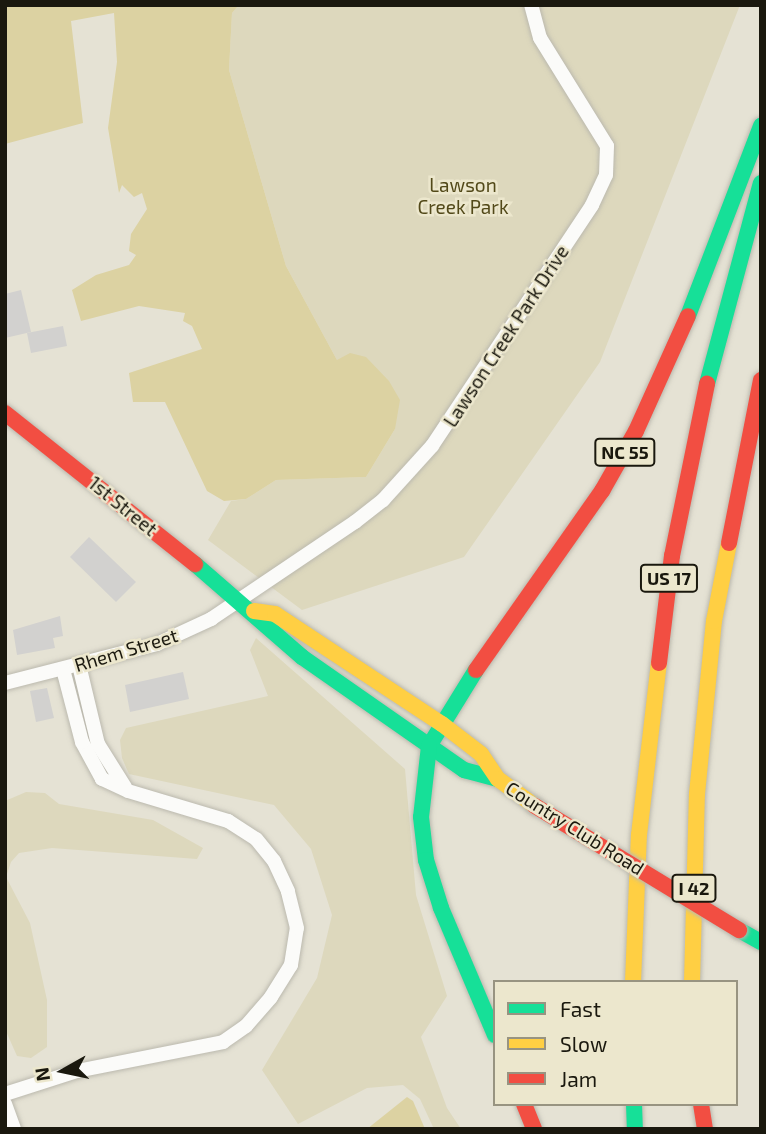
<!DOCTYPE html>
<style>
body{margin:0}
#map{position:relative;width:766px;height:1134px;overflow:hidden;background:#e5e2d4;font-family:"Exo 2",sans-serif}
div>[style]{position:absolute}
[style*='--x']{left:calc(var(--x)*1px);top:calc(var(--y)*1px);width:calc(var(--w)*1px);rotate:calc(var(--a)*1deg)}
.green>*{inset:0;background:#ddd8bd}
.water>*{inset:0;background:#dcd2a2}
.building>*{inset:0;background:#d2d1cf}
.roads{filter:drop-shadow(0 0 2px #bbb9ae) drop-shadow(0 0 2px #bbb9ae)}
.street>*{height:14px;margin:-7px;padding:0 7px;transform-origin:7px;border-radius:7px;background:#fbfbf9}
.fast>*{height:16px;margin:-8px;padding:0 8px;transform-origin:8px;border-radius:8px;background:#16e098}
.slow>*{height:16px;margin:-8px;padding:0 8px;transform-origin:8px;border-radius:8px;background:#ffcf43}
.jam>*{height:16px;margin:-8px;padding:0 8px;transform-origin:8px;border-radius:8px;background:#f24e42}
.bridges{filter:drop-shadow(0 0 2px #bbb9ae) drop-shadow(0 0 2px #bbb9ae)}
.jam-bridge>*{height:16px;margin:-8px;padding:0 8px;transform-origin:8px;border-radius:8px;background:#f24e42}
span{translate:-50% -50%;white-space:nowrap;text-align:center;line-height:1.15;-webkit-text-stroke:5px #ece7cd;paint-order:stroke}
.shield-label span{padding:2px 5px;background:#ece7cd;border:2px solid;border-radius:5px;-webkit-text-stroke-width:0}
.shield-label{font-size:18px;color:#1a180e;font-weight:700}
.park-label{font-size:19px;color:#524919}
.street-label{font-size:19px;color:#1a180e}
.frame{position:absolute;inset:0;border:7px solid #1a180e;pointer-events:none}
.legend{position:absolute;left:493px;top:980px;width:245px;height:126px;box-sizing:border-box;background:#ece7cd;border:2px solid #989481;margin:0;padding:9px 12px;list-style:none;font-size:21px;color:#1a180e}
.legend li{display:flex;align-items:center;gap:14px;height:35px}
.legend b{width:35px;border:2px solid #989481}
.north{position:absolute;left:28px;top:1036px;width:70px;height:70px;-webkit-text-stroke:5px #ece7cd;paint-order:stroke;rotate:261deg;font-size:19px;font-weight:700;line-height:28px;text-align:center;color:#1a180e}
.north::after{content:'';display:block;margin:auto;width:24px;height:32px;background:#1a180e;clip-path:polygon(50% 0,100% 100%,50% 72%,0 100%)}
</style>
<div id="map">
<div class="green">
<i style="clip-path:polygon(239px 5px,740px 5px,600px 362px,464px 557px,302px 610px,208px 540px,231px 501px,246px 499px,276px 480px,366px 477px,395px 429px,342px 361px,337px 360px,286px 266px,229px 70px,232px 13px)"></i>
<i style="clip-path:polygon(256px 638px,405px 769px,416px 895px,447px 996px,421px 1037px,447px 1108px,461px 1129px,434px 1129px,420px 1099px,403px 1085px,367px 1088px,298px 1124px,262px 1070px,317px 978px,332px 915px,311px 849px,274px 805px,129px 774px,122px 758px,120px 740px,126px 728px,268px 696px,250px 650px)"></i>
<i style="clip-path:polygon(26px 792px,45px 793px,59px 804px,153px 820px,203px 848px,197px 859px,52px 848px,19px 853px,11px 862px,6px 877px,30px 923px,47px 1000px,47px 1047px,31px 1058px,17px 1056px,5px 1029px,5px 801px)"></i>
</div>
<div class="water">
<i style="clip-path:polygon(5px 5px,239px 5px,232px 13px,229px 70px,286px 266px,337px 360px,350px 353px,366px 357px,389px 381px,400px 400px,395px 429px,366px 477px,276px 480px,246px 499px,224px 501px,207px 491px,165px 402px,133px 402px,129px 373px,202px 349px,192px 326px,183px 321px,185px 313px,139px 306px,81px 321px,72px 290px,96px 275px,129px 265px,136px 255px,129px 251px,131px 234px,147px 209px,142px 193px,134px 197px,122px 185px,119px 193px,108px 128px,117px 62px,114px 13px,71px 21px,83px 123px,5px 144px)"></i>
<i style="clip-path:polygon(407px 1097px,413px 1101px,425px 1129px,367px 1129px)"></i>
</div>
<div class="building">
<i style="clip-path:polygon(21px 290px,31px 332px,5px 338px,5px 294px)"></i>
<i style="clip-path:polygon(63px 326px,67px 346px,31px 353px,27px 333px)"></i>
<i style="clip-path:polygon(89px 537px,136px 582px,116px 602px,70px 557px)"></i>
<i style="clip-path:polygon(60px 616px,63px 636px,53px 638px,55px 648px,17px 655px,13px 630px)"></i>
<i style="clip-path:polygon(183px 672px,189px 699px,130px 712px,125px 685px)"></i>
<i style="clip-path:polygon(47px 688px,54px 718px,36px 722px,30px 691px)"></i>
</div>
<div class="roads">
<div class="street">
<i style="--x:79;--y:665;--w:81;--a:76.5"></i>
<i style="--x:98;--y:744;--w:51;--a:57.9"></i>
<i style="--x:5;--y:683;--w:157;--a:-14.4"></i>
<i style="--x:157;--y:644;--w:60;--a:-24.8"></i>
<i style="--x:211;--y:619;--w:174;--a:-34"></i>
<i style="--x:355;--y:522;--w:36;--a:-38"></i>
<i style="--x:383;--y:500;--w:73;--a:-47.8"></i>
<i style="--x:432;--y:446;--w:289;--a:-56.4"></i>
<i style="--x:592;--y:205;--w:33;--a:-65"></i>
<i style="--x:606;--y:175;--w:29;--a:-88"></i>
<i style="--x:607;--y:146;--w:127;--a:-121.8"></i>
<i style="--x:540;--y:38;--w:34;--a:-105"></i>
<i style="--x:5;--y:1094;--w:76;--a:-17.7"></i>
<i style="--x:77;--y:1071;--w:149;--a:-11.2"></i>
<i style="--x:223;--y:1042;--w:28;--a:-35"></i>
<i style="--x:246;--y:1026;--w:38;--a:-49"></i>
<i style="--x:271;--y:997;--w:38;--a:-58"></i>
<i style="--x:291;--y:965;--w:37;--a:-81"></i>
<i style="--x:297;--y:928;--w:38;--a:-104"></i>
<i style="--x:288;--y:891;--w:33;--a:-115"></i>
<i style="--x:274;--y:861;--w:28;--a:-129"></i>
<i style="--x:256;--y:839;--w:33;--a:-147"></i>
<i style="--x:228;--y:821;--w:104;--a:-163.3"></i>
<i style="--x:128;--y:791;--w:29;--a:-155"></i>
<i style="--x:102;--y:779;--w:42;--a:-118.4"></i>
<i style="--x:82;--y:742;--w:75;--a:-104.6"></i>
<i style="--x:5;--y:1104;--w:27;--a:70"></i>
</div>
<div class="fast">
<i style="--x:688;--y:316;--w:204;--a:-69"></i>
<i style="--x:707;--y:384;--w:208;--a:-75"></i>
<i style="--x:195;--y:564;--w:142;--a:41"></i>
<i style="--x:302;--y:657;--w:198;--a:34.9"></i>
<i style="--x:464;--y:770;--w:35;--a:15"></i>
<i style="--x:476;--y:670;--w:89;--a:121.7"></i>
<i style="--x:429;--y:746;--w:71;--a:96.4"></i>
<i style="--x:421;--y:817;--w:43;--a:83.4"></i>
<i style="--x:426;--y:860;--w:50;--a:72.6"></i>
<i style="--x:441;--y:908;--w:138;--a:67"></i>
<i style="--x:739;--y:930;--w:25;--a:29"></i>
<i style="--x:634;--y:1104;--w:25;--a:88"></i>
</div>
<div class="slow">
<i style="--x:254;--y:611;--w:21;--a:8"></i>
<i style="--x:275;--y:614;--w:200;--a:33.4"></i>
<i style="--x:442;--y:724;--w:49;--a:37.6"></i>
<i style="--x:481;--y:754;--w:30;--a:56"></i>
<i style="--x:498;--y:779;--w:46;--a:36.1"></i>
<i style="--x:633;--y:982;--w:147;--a:-87.7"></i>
<i style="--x:639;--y:835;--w:173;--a:-83.4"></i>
<i style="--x:692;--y:982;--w:188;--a:-88.5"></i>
<i style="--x:697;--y:794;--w:174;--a:-84.4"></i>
<i style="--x:714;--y:621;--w:79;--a:-79.1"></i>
</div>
<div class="jam">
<i style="--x:5;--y:413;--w:243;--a:38.5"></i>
<i style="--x:729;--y:543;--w:166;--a:-78.9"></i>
<i style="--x:659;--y:663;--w:108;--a:-83.1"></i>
<i style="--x:672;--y:556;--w:176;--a:-78.5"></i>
<i style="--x:476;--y:670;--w:219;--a:-54.9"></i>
<i style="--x:602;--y:491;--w:69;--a:-60.5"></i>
<i style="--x:636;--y:431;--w:126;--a:-65.7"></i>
<i style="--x:524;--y:1104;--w:27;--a:68"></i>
<i style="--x:701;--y:1104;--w:25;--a:81"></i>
</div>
</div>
<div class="bridges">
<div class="jam-bridge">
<i style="--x:535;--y:806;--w:239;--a:31.3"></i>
</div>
</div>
<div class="shield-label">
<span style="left:625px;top:452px">NC 55</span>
<span style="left:669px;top:578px">US 17</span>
<span style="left:694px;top:888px">I 42</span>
</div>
<div class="park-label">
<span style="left:463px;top:196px">Lawson<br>Creek Park</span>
</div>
<div class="street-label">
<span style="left:506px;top:336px;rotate:-57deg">Lawson Creek Park Drive</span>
<span style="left:123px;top:506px;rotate:39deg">1st Street</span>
<span style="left:126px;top:650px;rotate:-17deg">Rhem Street</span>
<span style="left:575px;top:828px;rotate:32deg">Country Club Road</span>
</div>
<div class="frame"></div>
<ul class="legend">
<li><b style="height:9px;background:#16e098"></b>Fast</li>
<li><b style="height:9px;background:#ffcf43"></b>Slow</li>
<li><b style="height:9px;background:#f24e42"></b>Jam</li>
</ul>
<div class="north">N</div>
</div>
